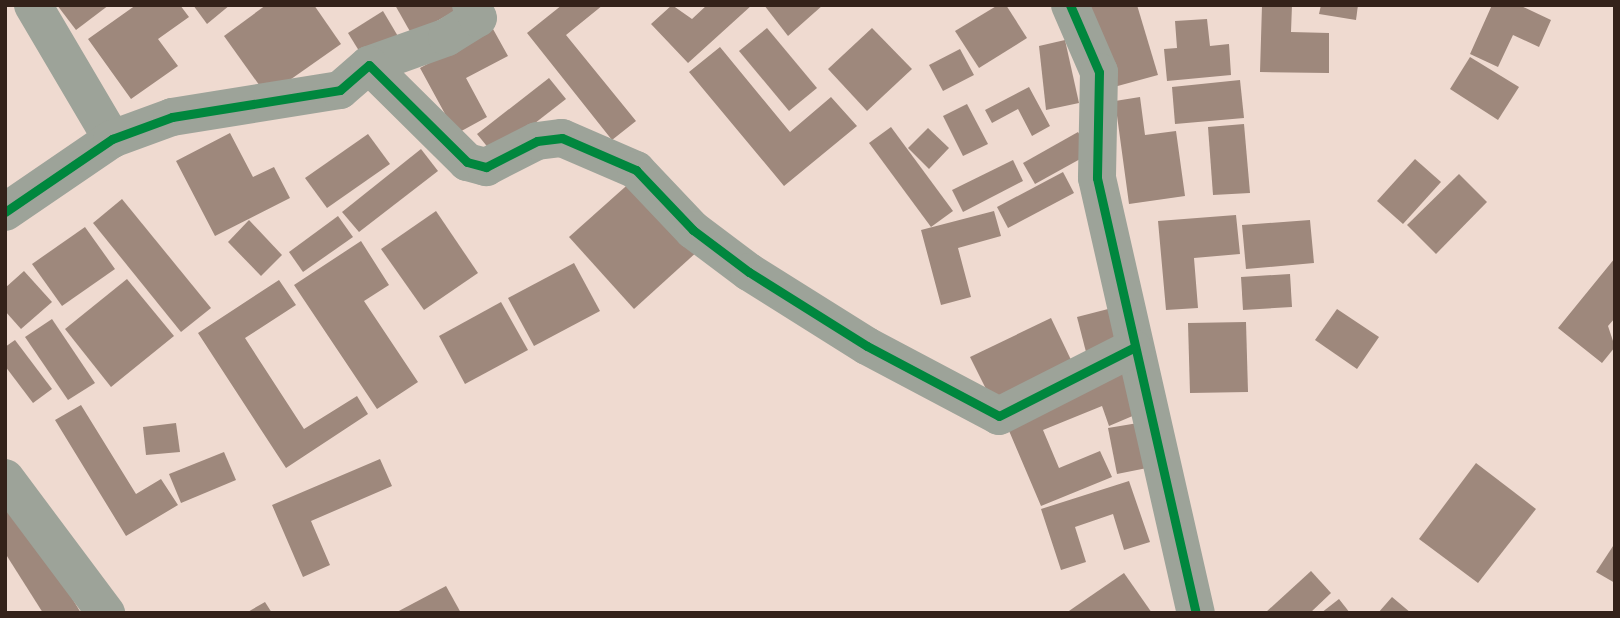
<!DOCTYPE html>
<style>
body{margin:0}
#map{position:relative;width:1620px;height:618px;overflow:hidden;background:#efdad0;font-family:"Varela Round",sans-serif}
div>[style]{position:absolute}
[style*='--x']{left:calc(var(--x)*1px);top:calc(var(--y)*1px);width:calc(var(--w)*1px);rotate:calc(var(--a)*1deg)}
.building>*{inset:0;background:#9e887c}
.minor>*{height:38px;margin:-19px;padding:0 19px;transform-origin:19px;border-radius:19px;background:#9da399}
.cycleway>*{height:9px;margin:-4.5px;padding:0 4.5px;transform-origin:4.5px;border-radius:4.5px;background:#00873e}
span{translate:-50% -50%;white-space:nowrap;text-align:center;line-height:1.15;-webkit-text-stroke:7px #fbe7de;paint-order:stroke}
.frame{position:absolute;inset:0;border:7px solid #34221a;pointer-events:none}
</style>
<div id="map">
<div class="building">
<i style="clip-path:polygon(57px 5px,109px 5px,76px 30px)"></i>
<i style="clip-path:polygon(136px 5px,180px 5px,189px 17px,158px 39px,178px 66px,131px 99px,88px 39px)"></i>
<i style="clip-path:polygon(193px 5px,230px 5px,207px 24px)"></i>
<i style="clip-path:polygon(266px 5px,314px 5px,341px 44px,267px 96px,224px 36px)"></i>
<i style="clip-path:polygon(395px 5px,461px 5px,462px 7px,412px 35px)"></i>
<i style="clip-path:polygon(562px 5px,603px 5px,566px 35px,636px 121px,612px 140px,527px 33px)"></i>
<i style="clip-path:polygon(672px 5px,692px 19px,707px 5px,752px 5px,688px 63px,651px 24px)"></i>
<i style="clip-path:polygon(764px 5px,823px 5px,788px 36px)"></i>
<i style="clip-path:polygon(998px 5px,1006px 5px,1027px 38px,979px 68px,955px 31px)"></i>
<i style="clip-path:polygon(1088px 5px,1137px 5px,1158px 75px,1114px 87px)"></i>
<i style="clip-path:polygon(1262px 5px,1292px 5px,1291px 32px,1329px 33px,1329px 73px,1260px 72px)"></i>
<i style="clip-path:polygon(1321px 5px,1358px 5px,1356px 20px,1319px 14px)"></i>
<i style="clip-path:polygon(1492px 5px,1519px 5px,1551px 20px,1539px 47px,1513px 35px,1498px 67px,1470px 54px)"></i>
<i style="clip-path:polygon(383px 11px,399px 38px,364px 59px,348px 33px)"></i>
<i style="clip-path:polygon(1207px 19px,1210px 46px,1229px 44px,1231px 75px,1167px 81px,1164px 49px,1177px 48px,1175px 21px)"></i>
<i style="clip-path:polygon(767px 28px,817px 88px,789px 111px,739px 51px)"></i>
<i style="clip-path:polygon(872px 28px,912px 69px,867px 111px,828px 69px)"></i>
<i style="clip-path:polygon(493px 29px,508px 56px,466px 78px,487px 117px,456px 134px,420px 68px)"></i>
<i style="clip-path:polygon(1065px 40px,1079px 103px,1046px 110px,1039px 46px)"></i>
<i style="clip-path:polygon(720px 47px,790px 132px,831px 97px,857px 126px,784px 186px,689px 72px)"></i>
<i style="clip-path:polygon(960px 49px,974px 75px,943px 91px,929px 65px)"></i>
<i style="clip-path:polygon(1470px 57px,1519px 87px,1498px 120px,1450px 89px)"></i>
<i style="clip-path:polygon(549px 78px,566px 99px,494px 155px,477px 134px)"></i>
<i style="clip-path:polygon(1240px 80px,1244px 118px,1175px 124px,1172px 87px)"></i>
<i style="clip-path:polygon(1029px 87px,1050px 126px,1032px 136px,1018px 109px,992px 123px,985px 110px)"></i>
<i style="clip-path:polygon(1140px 97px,1145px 135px,1176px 131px,1185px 196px,1129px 204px,1115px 101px)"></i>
<i style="clip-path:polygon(967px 104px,988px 144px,963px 156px,943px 116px)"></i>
<i style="clip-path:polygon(1244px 124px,1250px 193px,1213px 195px,1208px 127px)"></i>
<i style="clip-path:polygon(891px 127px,953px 211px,931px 227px,869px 143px)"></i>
<i style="clip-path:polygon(928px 128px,949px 148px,929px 169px,908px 148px)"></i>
<i style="clip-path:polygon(1078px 132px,1091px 153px,1035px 184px,1023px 163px)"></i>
<i style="clip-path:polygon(230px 133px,253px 177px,274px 167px,290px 198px,215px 236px,176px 161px)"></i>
<i style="clip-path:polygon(368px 134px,390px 164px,327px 208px,305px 178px)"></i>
<i style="clip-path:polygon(421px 149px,438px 171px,359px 232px,342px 212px)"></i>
<i style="clip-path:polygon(1415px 159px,1441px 182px,1403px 224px,1377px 201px)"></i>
<i style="clip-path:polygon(1013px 160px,1023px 181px,963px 212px,952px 190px)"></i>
<i style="clip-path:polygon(1063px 172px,1074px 193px,1008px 228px,997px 207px)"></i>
<i style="clip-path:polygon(1459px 174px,1487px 202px,1436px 254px,1407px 225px)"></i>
<i style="clip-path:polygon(634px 179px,699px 250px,634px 309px,569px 237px)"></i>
<i style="clip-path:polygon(122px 199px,211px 308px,181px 332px,93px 223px)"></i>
<i style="clip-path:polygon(436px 211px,478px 273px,424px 310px,381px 249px)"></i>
<i style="clip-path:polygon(994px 211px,1001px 236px,958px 248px,971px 297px,941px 305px,921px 230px)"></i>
<i style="clip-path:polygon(1236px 215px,1240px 254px,1194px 258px,1198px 308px,1166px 310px,1158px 221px)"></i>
<i style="clip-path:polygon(338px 216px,353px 237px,303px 272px,289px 252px)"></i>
<i style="clip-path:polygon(249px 220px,282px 255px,261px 276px,228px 242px)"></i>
<i style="clip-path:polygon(1310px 220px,1314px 263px,1246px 269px,1242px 225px)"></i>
<i style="clip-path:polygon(85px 227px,115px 269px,62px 306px,32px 264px)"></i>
<i style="clip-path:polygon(361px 241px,389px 285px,364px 301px,418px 382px,377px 409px,294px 285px)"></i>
<i style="clip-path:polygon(1615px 258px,1615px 318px,1608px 326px,1615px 347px,1602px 363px,1558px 328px)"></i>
<i style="clip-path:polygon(574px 263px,600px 311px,534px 346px,508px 298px)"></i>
<i style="clip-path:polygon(24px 271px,52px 302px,21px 329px,5px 311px,5px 288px)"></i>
<i style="clip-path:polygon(1290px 274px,1292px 307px,1243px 310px,1241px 277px)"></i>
<i style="clip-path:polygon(127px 279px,174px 336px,111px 387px,65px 329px)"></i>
<i style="clip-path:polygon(279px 280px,296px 305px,245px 338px,304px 429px,357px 396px,368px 414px,286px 468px,198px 333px)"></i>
<i style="clip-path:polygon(501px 302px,528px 350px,465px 384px,439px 336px)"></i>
<i style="clip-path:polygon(1112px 308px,1122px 343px,1086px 352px,1077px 317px)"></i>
<i style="clip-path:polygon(1337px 309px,1379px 337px,1357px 369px,1315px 340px)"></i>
<i style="clip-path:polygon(1051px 318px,1073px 364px,993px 403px,970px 357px)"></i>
<i style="clip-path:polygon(52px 319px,95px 383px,68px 400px,25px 337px)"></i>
<i style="clip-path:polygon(1246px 322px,1248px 392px,1190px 393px,1188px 323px)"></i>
<i style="clip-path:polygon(15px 340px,52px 389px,33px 403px,5px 366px,5px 347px)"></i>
<i style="clip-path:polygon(1125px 370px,1142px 412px,1109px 426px,1102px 406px,1043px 430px,1059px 468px,1100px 451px,1112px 477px,1041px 506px,1004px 419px)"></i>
<i style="clip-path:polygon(81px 405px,136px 494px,161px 479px,178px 505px,126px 536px,55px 420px)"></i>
<i style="clip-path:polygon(176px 423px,180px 452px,146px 455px,143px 427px)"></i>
<i style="clip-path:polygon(1138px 423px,1147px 468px,1117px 474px,1108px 428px)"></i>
<i style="clip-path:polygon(224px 452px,236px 480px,181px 503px,169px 474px)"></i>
<i style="clip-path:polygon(380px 459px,392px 486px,311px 521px,330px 565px,303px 577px,272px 505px)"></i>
<i style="clip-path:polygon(1476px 463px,1536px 509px,1478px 583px,1419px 539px)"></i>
<i style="clip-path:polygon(1129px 481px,1150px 542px,1124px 550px,1113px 514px,1075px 527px,1086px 562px,1061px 570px,1041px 509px)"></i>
<i style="clip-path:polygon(12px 499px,81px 613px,43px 613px,5px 553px,5px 503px)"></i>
<i style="clip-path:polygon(1615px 543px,1615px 583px,1596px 572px)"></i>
<i style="clip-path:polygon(1311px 571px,1331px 593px,1310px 613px,1265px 613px)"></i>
<i style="clip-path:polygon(1124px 573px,1152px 613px,1066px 613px)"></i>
<i style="clip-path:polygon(446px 586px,461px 613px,395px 613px)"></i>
<i style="clip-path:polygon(1392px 597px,1411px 613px,1378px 613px)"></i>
<i style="clip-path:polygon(1339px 599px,1350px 613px,1321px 613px)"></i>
<i style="clip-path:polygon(265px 602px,272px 613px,246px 613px)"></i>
</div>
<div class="minor">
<i style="--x:33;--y:5;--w:156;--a:59.5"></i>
<i style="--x:1070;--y:5;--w:73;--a:66.6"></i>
<i style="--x:1099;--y:72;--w:106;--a:91.1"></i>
<i style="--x:1097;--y:178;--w:446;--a:77.2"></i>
<i style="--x:369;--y:65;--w:83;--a:-19.7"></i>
<i style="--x:447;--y:37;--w:36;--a:-32"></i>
<i style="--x:478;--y:18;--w:15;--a:-118"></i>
<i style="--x:5;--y:212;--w:130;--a:-34.3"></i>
<i style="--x:112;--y:139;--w:64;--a:-20.1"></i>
<i style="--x:172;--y:117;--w:170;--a:-9.1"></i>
<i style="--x:340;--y:90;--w:38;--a:-41"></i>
<i style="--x:369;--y:65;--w:138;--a:44.7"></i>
<i style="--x:467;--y:162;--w:20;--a:15"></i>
<i style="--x:486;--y:167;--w:57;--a:-27"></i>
<i style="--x:537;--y:141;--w:25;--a:-7"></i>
<i style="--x:562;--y:138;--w:81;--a:23.4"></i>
<i style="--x:636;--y:170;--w:83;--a:46.5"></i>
<i style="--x:693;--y:230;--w:70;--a:36.9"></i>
<i style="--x:749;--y:272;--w:139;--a:32.1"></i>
<i style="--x:867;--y:346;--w:149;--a:27.9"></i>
<i style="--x:999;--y:416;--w:150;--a:-26.9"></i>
<i style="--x:5;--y:478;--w:169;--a:53.2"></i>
</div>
<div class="cycleway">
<i style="--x:1070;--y:5;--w:73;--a:66.6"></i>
<i style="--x:1099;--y:72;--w:106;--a:91.1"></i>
<i style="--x:1097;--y:178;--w:446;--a:77.2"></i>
<i style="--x:5;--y:212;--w:130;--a:-34.3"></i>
<i style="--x:112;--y:139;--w:64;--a:-20.1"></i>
<i style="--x:172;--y:117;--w:170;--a:-9.1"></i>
<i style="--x:340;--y:90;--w:38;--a:-41"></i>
<i style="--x:369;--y:65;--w:138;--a:44.7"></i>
<i style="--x:467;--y:162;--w:20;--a:15"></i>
<i style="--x:486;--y:167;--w:57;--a:-27"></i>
<i style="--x:537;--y:141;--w:25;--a:-7"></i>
<i style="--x:562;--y:138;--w:81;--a:23.4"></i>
<i style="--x:636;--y:170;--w:83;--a:46.5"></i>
<i style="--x:693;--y:230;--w:70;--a:36.9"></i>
<i style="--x:749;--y:272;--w:139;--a:32.1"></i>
<i style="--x:867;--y:346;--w:149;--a:27.9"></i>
<i style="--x:999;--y:416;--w:150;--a:-26.9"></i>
</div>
<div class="frame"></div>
</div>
